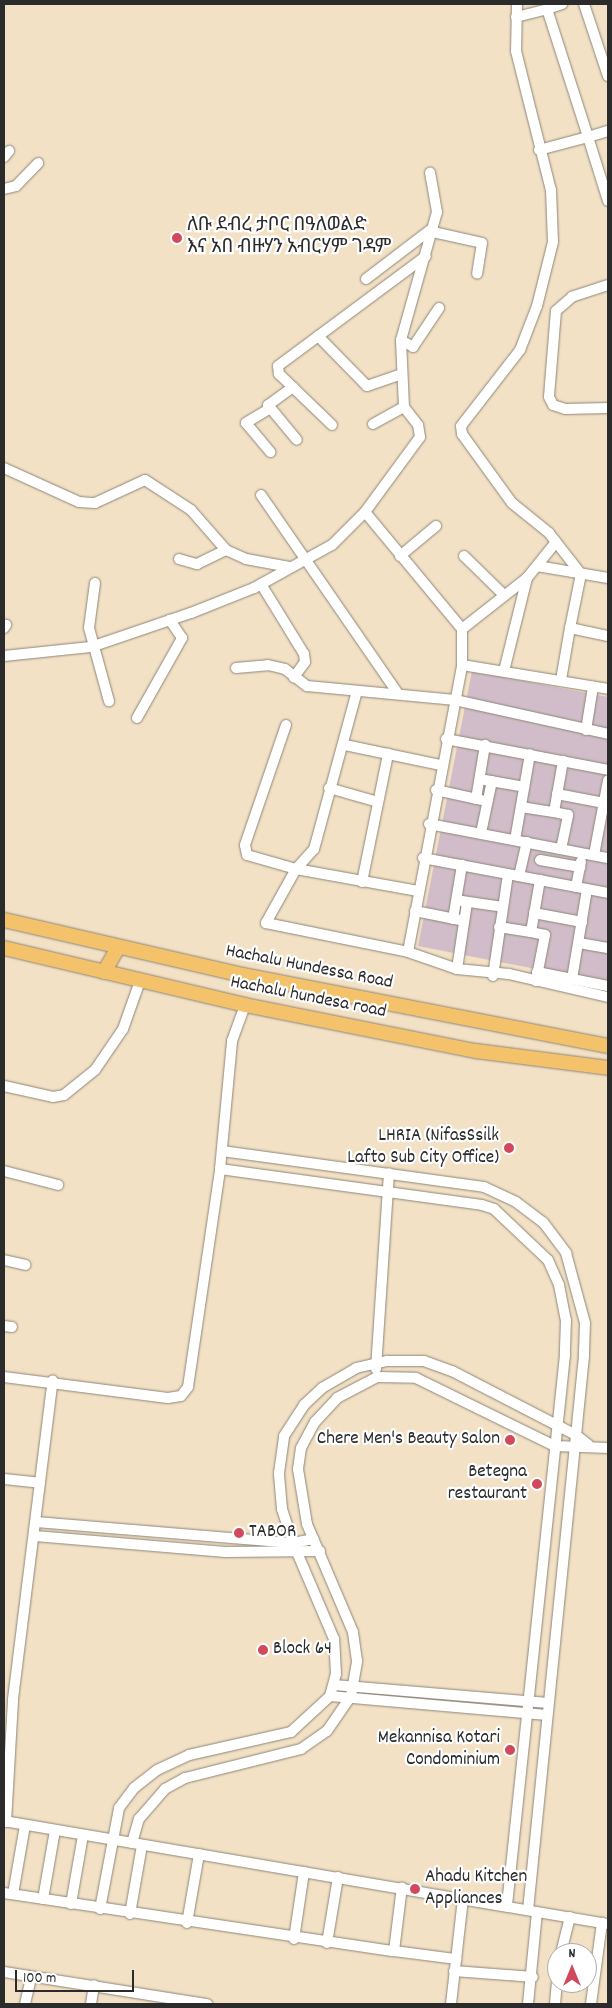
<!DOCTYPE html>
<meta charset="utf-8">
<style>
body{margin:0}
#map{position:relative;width:612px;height:2008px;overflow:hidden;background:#f2e1c5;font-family:Dekko,"Noto Sans Ethiopic",sans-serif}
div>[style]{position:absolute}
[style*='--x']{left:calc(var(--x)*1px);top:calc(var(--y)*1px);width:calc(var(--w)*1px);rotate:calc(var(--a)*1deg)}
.industrial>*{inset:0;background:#d1bdc9}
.roads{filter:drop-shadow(0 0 1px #8e8678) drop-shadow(0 0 1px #8e8678)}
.minor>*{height:10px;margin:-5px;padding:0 5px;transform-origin:5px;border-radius:5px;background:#fff}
.major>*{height:14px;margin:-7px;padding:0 7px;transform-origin:7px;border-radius:7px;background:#f3c26a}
.dots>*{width:14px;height:14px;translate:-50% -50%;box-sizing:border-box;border:2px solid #fff;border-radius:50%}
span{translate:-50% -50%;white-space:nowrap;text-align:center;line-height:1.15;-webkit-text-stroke:4.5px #fff;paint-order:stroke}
.poi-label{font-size:19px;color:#2b2b2b}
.left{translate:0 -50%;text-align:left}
.right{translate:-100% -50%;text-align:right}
.street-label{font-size:19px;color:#2b2b2b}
.frame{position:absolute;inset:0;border:5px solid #2b2b2b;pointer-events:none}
.north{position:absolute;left:547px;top:1943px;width:50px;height:50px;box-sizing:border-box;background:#fff;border:1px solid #aaa;border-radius:50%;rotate:0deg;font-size:14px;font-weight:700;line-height:20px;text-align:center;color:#2b2b2b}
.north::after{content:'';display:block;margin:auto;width:18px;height:22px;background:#d1495b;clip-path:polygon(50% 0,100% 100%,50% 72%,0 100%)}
.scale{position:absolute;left:15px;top:1970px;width:119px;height:22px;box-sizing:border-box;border:2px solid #2b2b2b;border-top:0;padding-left:6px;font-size:15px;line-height:18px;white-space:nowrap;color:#2b2b2b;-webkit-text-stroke:4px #fff;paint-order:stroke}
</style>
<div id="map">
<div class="industrial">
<i style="clip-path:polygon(472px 671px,608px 697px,608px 983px,418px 946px)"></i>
</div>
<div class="roads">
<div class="minor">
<i style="--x:517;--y:4;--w:47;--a:91.2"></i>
<i style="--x:516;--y:51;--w:143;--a:75.9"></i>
<i style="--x:551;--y:190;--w:52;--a:87.8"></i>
<i style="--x:553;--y:242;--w:66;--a:104"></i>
<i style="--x:537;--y:306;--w:47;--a:111.1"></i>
<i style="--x:520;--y:350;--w:96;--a:127.8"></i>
<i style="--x:461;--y:426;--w:8;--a:83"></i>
<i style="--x:462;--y:434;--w:85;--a:54.1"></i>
<i style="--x:512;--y:503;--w:48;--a:39"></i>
<i style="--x:549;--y:533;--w:52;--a:52"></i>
<i style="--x:581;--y:574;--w:55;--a:101.5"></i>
<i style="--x:570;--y:628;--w:39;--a:12"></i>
<i style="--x:584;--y:4;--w:76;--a:71.6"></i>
<i style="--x:547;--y:9;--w:16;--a:-18"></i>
<i style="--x:516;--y:17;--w:32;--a:-14"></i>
<i style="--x:547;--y:9;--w:134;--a:72.2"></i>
<i style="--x:588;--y:137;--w:21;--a:-17"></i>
<i style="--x:539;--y:150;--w:51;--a:-14.9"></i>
<i style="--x:588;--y:137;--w:67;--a:72.6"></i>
<i style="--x:4;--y:157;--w:8;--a:-50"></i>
<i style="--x:4;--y:189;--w:12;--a:-14"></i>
<i style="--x:16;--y:186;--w:32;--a:-46"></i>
<i style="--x:433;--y:232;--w:50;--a:12.7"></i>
<i style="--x:482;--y:243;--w:31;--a:99"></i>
<i style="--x:366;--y:279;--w:84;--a:-37.3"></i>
<i style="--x:608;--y:285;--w:38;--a:162"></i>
<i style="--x:572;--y:297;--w:21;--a:139"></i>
<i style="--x:556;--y:311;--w:86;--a:94.7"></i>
<i style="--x:549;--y:397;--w:9;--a:63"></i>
<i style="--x:553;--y:405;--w:13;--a:18"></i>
<i style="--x:565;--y:409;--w:43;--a:-1.3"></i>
<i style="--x:318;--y:336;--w:70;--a:45.6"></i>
<i style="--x:367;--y:386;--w:37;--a:-19"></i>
<i style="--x:401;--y:340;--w:14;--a:30"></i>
<i style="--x:413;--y:347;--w:47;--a:-56.3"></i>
<i style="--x:293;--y:387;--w:31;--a:144"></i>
<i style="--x:268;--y:405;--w:45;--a:50.4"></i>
<i style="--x:269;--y:409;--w:27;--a:149"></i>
<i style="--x:246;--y:423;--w:38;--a:50"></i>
<i style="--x:373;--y:424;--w:35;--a:-29"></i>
<i style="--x:332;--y:425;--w:74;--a:-136.1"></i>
<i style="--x:279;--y:374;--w:8;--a:-97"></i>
<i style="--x:278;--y:366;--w:184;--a:-36.6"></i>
<i style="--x:4;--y:468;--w:82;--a:24.4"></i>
<i style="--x:79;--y:502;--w:16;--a:4"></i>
<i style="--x:95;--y:503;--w:55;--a:-24.7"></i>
<i style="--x:145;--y:480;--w:55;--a:33.1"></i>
<i style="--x:191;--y:510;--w:53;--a:48.8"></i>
<i style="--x:226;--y:550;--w:22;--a:24"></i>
<i style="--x:246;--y:559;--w:44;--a:10.5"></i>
<i style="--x:261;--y:495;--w:239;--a:55.4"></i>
<i style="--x:365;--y:512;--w:152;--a:50.3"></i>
<i style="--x:400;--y:556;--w:47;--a:-39.8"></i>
<i style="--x:464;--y:556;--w:56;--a:44.3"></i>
<i style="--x:179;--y:559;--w:19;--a:16"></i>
<i style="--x:197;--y:564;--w:32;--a:-26"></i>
<i style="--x:537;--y:566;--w:72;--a:9.6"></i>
<i style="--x:95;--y:583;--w:45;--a:97.6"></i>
<i style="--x:89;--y:628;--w:76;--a:74.7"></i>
<i style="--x:261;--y:584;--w:82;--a:58.4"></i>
<i style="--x:304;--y:654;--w:8;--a:83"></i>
<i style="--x:305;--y:662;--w:19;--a:126"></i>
<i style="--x:4;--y:628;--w:4;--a:-56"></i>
<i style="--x:4;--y:656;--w:87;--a:-5.9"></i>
<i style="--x:91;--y:647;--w:106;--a:-18.8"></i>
<i style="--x:191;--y:613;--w:68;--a:-21.6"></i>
<i style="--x:254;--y:588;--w:89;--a:-28.9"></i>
<i style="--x:332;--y:545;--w:47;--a:-45"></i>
<i style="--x:365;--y:512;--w:93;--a:-53.7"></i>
<i style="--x:420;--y:437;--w:12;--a:-99"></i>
<i style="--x:418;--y:425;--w:23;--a:-128"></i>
<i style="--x:404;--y:407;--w:67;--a:-92.6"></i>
<i style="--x:401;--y:340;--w:133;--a:-74.3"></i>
<i style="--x:437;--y:212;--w:40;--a:-100"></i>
<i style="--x:462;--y:665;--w:36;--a:-90"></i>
<i style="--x:462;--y:629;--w:83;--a:-38.1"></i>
<i style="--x:527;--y:578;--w:46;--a:-51.1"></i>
<i style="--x:236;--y:668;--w:32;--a:-5"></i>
<i style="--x:268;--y:665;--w:17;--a:13"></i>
<i style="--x:285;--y:669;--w:28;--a:38"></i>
<i style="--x:307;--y:686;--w:149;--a:5.4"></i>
<i style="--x:455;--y:700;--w:157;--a:12.5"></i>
<i style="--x:504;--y:671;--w:96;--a:-76.1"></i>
<i style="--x:561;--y:680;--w:53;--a:-80.2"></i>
<i style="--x:357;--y:691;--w:164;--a:105.2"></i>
<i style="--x:314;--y:849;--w:27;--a:132"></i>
<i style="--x:296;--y:869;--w:62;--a:119.1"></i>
<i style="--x:266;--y:923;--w:145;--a:11.5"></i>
<i style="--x:408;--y:952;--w:52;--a:19.1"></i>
<i style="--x:457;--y:969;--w:52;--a:5.5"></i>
<i style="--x:509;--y:974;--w:102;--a:13.1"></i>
<i style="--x:137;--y:718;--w:92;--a:-60.6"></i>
<i style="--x:182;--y:638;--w:22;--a:-124"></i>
<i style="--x:286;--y:725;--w:127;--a:108.9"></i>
<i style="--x:245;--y:845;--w:10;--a:79"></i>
<i style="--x:247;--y:855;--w:51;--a:15.9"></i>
<i style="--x:296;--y:869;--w:124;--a:10.2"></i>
<i style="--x:586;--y:730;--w:44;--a:-80.8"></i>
<i style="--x:446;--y:739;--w:165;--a:10.8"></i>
<i style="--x:345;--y:745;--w:98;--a:11.8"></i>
<i style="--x:485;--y:780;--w:40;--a:10"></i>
<i style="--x:329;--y:788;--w:51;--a:15.9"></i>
<i style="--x:436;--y:790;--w:46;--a:12.5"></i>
<i style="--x:557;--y:794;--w:48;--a:10.8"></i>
<i style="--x:476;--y:799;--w:55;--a:-80.5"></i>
<i style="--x:521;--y:807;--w:33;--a:9"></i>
<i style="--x:429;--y:824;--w:182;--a:10.8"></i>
<i style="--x:481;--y:833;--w:53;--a:-78.1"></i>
<i style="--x:515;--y:840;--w:87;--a:-80.1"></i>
<i style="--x:561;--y:849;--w:35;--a:-78"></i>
<i style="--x:568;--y:815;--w:14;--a:-168"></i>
<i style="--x:554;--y:812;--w:52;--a:-80"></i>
<i style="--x:594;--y:855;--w:76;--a:-79.4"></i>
<i style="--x:423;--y:858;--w:188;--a:10.7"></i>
<i style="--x:540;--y:860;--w:41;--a:9.9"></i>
<i style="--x:519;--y:876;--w:35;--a:-77"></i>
<i style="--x:362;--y:882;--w:131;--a:-78.5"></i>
<i style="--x:576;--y:887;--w:26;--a:-79"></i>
<i style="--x:462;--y:901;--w:41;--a:8.3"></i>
<i style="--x:415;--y:911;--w:46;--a:11.3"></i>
<i style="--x:534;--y:913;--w:49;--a:10.6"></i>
<i style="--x:453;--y:919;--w:55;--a:-80.5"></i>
<i style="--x:499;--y:927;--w:32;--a:9"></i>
<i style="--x:579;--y:943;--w:29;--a:10"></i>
<i style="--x:408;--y:952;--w:292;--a:-79.3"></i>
<i style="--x:462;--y:665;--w:148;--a:9.3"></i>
<i style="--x:457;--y:969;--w:67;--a:-81.4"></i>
<i style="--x:537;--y:972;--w:72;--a:11.2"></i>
<i style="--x:493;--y:976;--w:103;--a:-81.6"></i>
<i style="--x:572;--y:979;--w:91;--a:-80.5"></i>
<i style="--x:536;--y:981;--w:47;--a:-78.9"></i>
<i style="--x:545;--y:935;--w:14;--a:-168"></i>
<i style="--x:531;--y:932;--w:53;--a:-80.2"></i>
<i style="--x:4;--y:1086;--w:50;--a:12.7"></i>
<i style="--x:53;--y:1097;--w:11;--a:-10"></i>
<i style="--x:64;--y:1095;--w:40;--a:-39"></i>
<i style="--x:95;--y:1070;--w:50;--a:-55.7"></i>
<i style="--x:123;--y:1029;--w:51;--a:-70.5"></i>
<i style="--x:222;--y:1151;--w:264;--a:7.8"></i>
<i style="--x:484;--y:1187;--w:35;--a:25"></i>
<i style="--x:516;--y:1202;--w:34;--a:37"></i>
<i style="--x:543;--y:1222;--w:39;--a:53"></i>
<i style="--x:566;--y:1253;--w:73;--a:74.8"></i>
<i style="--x:585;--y:1323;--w:33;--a:92"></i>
<i style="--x:584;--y:1356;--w:557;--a:95.77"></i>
<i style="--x:220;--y:1169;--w:264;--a:7.8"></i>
<i style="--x:482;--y:1205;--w:13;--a:18"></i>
<i style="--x:494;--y:1209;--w:74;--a:43.4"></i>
<i style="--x:548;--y:1260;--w:27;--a:66"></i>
<i style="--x:559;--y:1285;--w:36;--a:79"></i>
<i style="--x:566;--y:1320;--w:35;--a:92"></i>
<i style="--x:565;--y:1355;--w:553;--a:96.02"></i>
<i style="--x:4;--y:1171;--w:56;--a:14.5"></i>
<i style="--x:4;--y:1260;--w:22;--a:13"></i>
<i style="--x:4;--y:1326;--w:8;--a:7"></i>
<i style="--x:376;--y:1369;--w:196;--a:-86.2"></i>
<i style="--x:4;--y:1377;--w:165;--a:7.3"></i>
<i style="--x:168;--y:1398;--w:13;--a:-9"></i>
<i style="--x:181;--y:1396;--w:11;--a:-52"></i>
<i style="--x:188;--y:1387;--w:220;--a:-81.6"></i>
<i style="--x:220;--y:1169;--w:129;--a:-84.6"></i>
<i style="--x:232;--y:1041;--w:38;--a:-70"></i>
<i style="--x:4;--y:1479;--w:36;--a:6"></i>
<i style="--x:36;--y:1522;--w:258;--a:4.7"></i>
<i style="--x:293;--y:1543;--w:21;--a:-11"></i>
<i style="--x:35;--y:1536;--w:191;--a:4.8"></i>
<i style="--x:225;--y:1552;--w:95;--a:-0.6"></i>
<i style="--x:334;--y:1685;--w:215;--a:4.8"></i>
<i style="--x:330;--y:1696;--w:218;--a:5"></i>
<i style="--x:4;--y:1821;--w:613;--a:9.68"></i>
<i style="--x:6;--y:1822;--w:123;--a:-86.7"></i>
<i style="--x:13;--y:1699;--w:321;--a:-82.9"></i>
<i style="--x:132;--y:1843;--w:25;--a:-74"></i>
<i style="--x:139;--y:1819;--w:40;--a:-49"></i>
<i style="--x:165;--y:1789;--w:23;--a:-29"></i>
<i style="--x:185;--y:1778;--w:120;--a:-14"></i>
<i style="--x:301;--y:1749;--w:32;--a:-35"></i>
<i style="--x:327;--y:1731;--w:42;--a:-55.6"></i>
<i style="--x:351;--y:1696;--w:36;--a:-80"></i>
<i style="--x:357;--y:1661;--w:29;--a:-98"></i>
<i style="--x:353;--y:1632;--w:117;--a:-113.1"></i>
<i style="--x:307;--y:1524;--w:56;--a:-99.3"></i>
<i style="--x:298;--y:1469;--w:21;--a:-82"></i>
<i style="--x:301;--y:1448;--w:30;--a:-62"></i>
<i style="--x:315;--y:1422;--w:33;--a:-47"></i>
<i style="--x:337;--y:1398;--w:45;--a:-27.7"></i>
<i style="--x:377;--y:1377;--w:39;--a:1"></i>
<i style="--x:416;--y:1378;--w:155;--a:26.1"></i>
<i style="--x:555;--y:1446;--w:53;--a:2.2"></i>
<i style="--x:4;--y:1893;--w:394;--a:8.5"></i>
<i style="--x:394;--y:1951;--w:64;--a:-82.9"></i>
<i style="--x:13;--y:1894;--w:70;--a:-80.1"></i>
<i style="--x:43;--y:1899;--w:70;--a:-80.1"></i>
<i style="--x:71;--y:1904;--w:70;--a:-80.1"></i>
<i style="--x:100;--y:1909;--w:103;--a:-79.3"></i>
<i style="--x:119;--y:1808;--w:25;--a:-53"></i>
<i style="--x:134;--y:1788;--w:29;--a:-38"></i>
<i style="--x:157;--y:1770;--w:35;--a:-25"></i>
<i style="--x:189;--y:1755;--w:105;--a:-12.7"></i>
<i style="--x:291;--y:1732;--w:53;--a:-42.7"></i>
<i style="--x:330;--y:1696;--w:23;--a:-75"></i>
<i style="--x:336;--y:1674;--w:35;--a:-93"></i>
<i style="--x:334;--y:1639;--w:104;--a:-113.1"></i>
<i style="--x:293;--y:1543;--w:36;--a:-108"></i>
<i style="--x:282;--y:1509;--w:36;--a:-95"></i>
<i style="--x:279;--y:1473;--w:37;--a:-82"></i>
<i style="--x:284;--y:1436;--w:37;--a:-57"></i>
<i style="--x:304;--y:1405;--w:25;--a:-43"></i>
<i style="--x:322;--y:1388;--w:39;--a:-30"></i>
<i style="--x:356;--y:1368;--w:32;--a:-13"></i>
<i style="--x:387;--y:1361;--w:37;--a:0"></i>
<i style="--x:424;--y:1361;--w:30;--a:20"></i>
<i style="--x:452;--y:1371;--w:140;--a:27.3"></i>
<i style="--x:576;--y:1435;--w:16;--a:38"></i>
<i style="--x:130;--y:1914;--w:70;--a:-80.1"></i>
<i style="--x:187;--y:1923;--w:70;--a:-80.1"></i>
<i style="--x:294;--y:1939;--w:68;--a:-81.5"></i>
<i style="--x:327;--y:1943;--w:67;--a:-80.5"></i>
<i style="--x:394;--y:1951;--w:63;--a:7.4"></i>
<i style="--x:561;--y:1953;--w:37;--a:-76"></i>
<i style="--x:454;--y:1971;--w:79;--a:4.3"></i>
<i style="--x:4;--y:1972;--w:206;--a:9"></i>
<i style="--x:25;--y:2004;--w:28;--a:-77"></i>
<i style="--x:91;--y:2004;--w:19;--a:-81"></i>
<i style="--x:451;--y:2004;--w:106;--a:-83.5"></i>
<i style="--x:528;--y:2004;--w:92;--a:-84.4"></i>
<i style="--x:555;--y:2004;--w:21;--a:-85"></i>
<i style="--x:591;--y:2004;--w:82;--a:-82.3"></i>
</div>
<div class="major">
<i style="--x:4;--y:920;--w:245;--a:13"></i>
<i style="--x:243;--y:975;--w:372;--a:11"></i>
<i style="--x:4;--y:948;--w:248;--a:13.3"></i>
<i style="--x:245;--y:1005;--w:236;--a:11.3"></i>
<i style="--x:476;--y:1051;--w:133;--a:7.3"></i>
<i style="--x:104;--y:972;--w:28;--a:-60"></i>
</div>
</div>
<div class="dots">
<i style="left:177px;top:238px;background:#d1495b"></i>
<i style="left:509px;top:1148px;background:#d1495b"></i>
<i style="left:510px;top:1440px;background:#d1495b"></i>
<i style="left:537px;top:1484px;background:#d1495b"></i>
<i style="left:239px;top:1533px;background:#d1495b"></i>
<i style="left:263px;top:1650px;background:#d1495b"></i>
<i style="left:510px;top:1750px;background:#d1495b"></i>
<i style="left:415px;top:1889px;background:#d1495b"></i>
</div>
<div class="poi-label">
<span class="left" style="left:187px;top:238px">ለቡ ደብረ ታቦር በዓለወልድ<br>እና አበ ብዙሃን አብርሃም ገዳም</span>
<span class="right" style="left:499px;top:1148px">LHRIA (NifasSsilk<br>Lafto Sub City Office)</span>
<span class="right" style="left:500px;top:1440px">Chere Men's Beauty Salon</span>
<span class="right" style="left:527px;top:1484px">Betegna<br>restaurant</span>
<span class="left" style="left:249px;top:1533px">TABOR</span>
<span class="left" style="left:273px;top:1650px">Block 64</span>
<span class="right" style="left:500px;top:1750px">Mekannisa Kotari<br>Condominium</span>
<span class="left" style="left:425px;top:1889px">Ahadu Kitchen<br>Appliances</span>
</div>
<div class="street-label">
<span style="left:309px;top:968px;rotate:11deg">Hachalu Hundessa Road</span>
<span style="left:308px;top:998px;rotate:11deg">Hachalu hundesa road</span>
</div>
<div class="frame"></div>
<div class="north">N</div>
<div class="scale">100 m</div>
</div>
